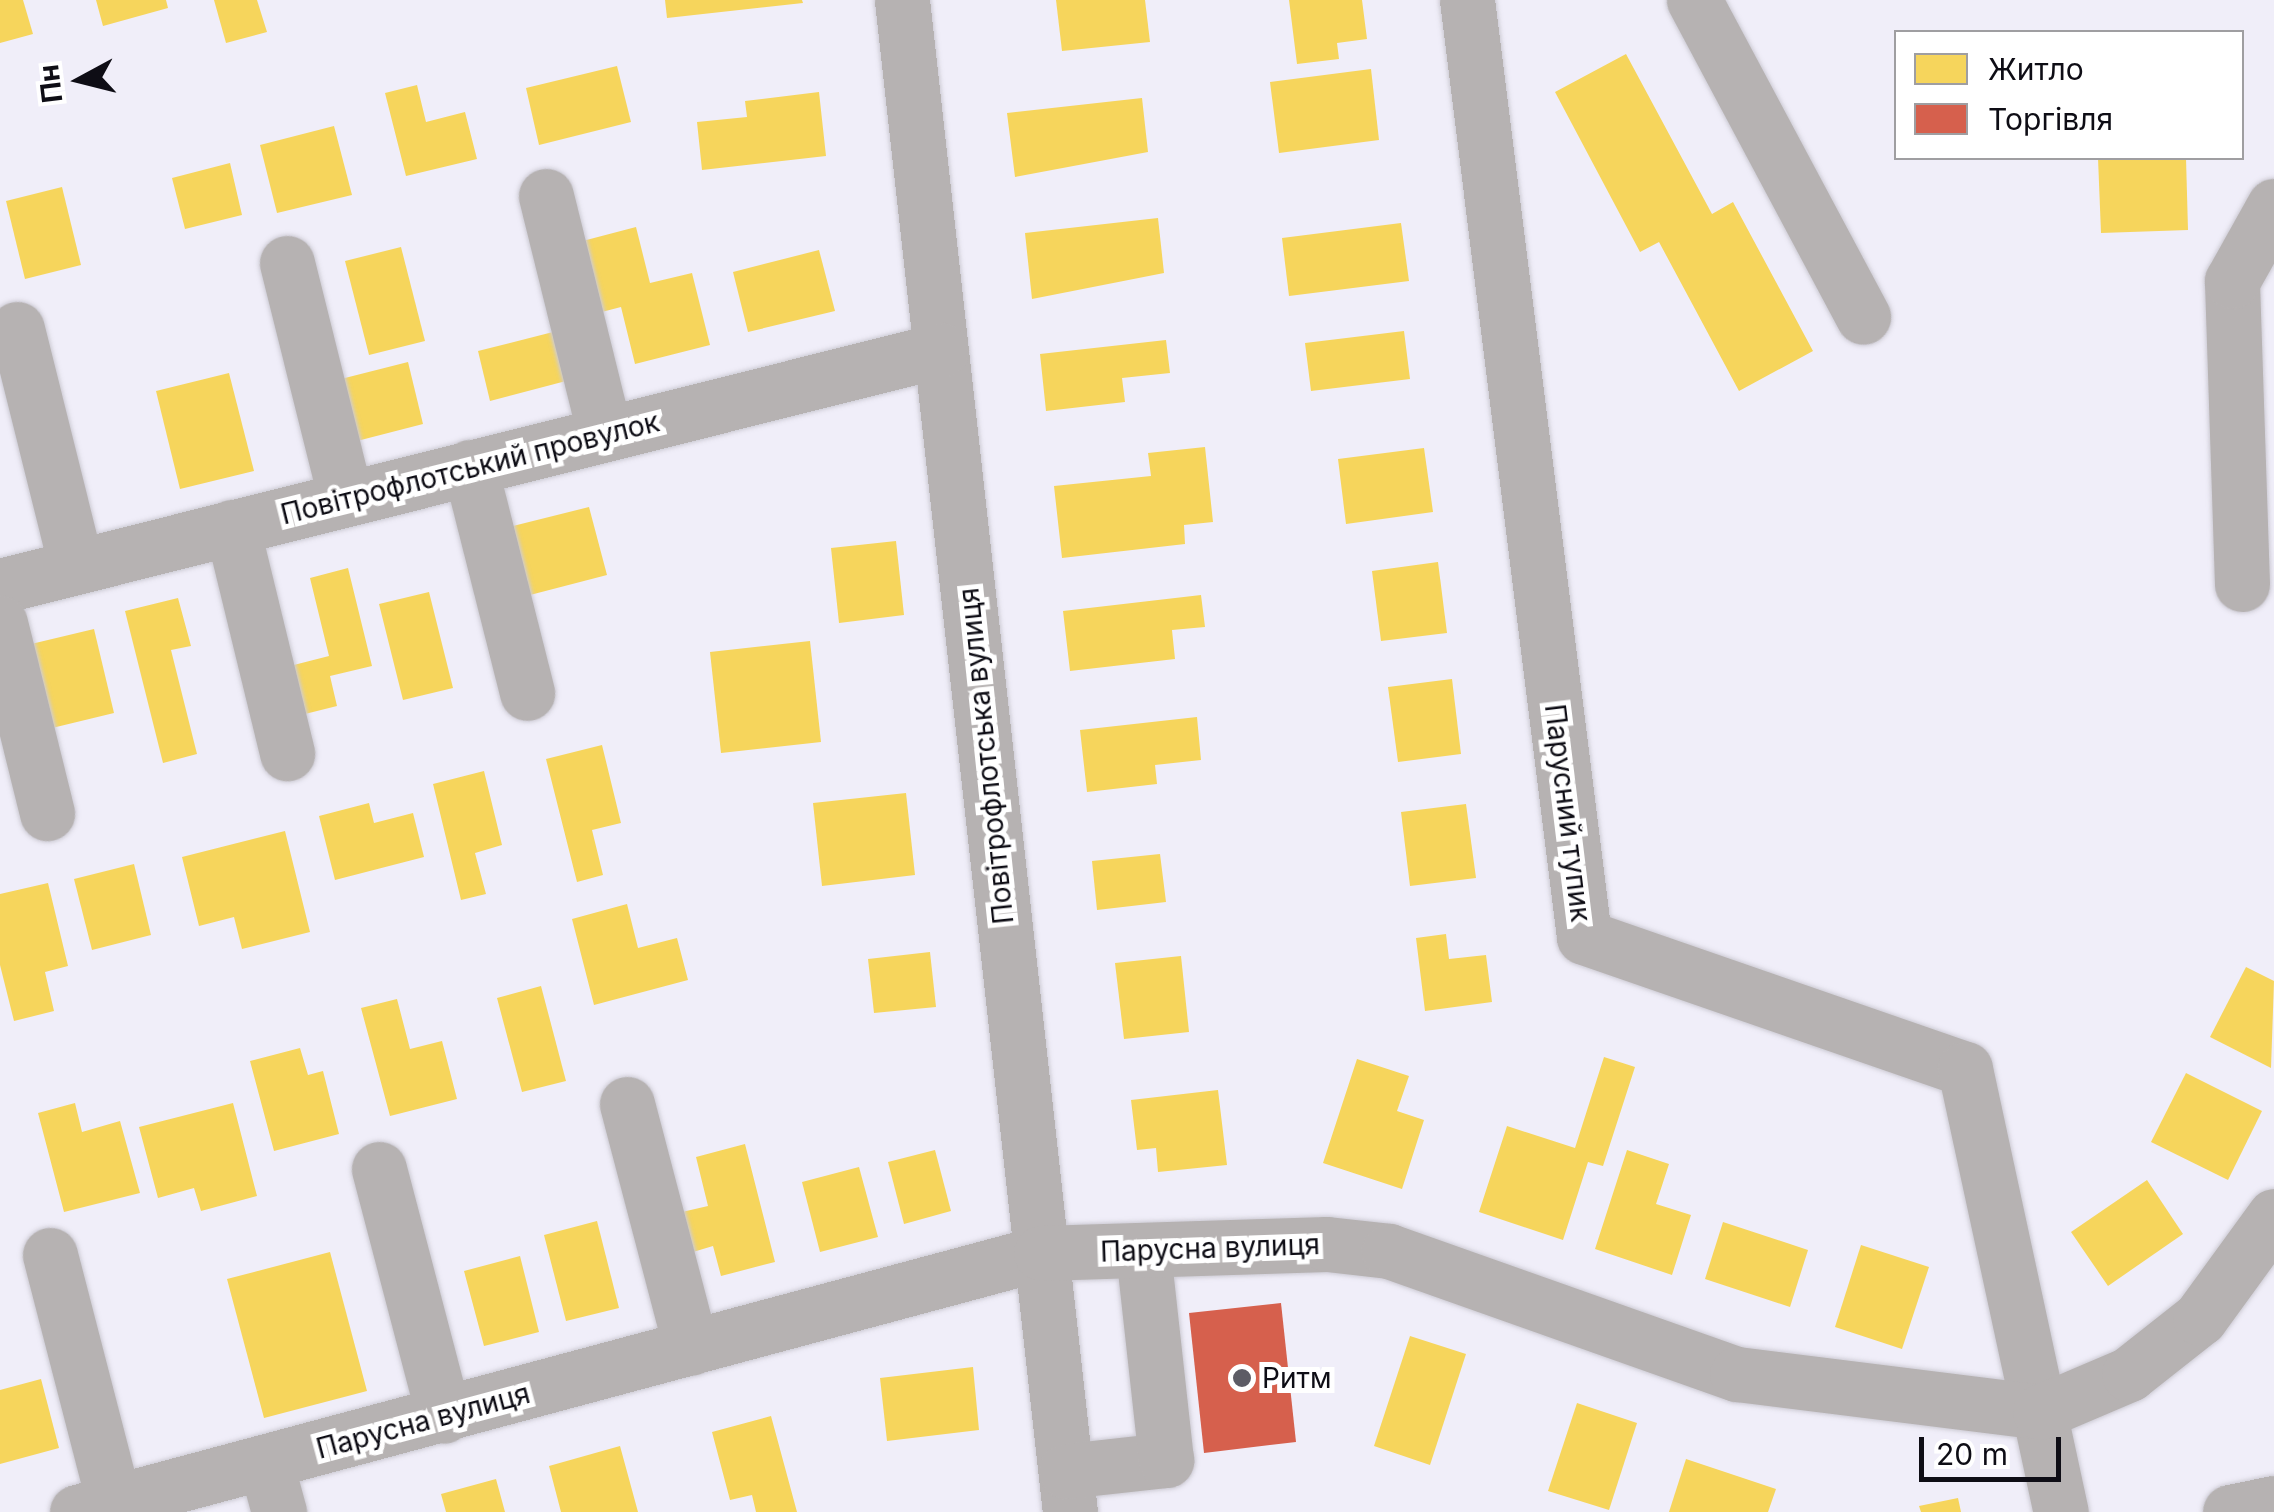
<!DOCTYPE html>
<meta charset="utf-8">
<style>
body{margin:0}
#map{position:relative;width:2274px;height:1512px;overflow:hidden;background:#f0eef9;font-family:Inter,sans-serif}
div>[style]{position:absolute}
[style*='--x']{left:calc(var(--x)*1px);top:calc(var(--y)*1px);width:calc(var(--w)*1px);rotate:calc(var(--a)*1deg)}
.homes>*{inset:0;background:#f6d55c}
.shops>*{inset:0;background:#d6604d}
.roads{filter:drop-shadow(0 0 2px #cdcbd4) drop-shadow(0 0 2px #cdcbd4)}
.minor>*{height:55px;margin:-27.5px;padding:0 27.5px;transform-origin:27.5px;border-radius:27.5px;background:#b6b2b2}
.dots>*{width:28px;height:28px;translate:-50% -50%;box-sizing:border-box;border:5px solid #fff;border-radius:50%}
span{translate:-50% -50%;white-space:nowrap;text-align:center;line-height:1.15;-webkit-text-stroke:10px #fff;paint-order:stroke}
.street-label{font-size:28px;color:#0e0d15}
.poi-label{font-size:28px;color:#0e0d15}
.left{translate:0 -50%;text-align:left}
.legend{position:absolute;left:1894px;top:30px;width:350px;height:130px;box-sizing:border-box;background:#fff;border:2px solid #9f9ea1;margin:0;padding:12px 18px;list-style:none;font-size:30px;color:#0e0d15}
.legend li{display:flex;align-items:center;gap:20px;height:50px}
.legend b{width:50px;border:2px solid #9f9ea1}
.north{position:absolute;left:30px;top:30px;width:100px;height:100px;-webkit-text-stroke:8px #fff;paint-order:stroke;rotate:263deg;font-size:28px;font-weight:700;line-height:40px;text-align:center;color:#0e0d15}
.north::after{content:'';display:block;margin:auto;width:35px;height:45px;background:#0e0d15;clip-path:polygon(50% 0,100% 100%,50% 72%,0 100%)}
.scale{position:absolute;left:1919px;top:1437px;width:142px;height:45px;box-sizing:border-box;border:5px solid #0e0d15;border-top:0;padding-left:12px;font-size:30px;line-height:35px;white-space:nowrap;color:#0e0d15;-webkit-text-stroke:8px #fff;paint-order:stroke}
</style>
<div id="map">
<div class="homes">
<i style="clip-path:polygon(0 0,23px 0,33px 34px,0 43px)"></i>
<i style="clip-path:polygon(96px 0,166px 0,168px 8px,103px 26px)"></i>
<i style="clip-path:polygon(214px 0,257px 0,267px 32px,226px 43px)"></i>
<i style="clip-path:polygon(665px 0,802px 0,803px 3px,667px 18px)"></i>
<i style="clip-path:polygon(1056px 0,1145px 0,1150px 42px,1062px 51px)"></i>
<i style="clip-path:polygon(1289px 0,1362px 0,1367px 39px,1337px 43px,1339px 59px,1297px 64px)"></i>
<i style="clip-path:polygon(1626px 54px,1712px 214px,1733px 202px,1813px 351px,1739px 391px,1659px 242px,1640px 252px,1555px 92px)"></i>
<i style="clip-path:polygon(617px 66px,631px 122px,539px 145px,526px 88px)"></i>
<i style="clip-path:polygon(1371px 69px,1379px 140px,1279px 153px,1270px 82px)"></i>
<i style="clip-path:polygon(417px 85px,426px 122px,465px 112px,477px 159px,406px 176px,385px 93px)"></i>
<i style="clip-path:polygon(819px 92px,826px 156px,702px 170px,697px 122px,747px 117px,745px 101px)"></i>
<i style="clip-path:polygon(1142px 98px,1148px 152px,1015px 177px,1007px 113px)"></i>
<i style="clip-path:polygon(334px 126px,352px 195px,277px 213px,260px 145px)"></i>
<i style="clip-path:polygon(2098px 158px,2186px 158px,2188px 230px,2101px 233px)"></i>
<i style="clip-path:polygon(230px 163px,242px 215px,185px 229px,172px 178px)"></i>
<i style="clip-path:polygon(62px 187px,81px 265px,25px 279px,6px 201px)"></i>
<i style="clip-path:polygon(1158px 218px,1164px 273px,1032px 299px,1025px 233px)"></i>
<i style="clip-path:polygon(1401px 223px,1409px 281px,1289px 296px,1282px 238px)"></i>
<i style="clip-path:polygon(636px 227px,650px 283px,692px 273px,710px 345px,635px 364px,621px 307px,594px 314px,575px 243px)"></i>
<i style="clip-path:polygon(401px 247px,425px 341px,369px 355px,345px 261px)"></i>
<i style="clip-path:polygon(819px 250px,835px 311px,748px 332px,733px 272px)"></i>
<i style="clip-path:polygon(1404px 331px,1410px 379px,1311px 391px,1305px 343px)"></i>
<i style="clip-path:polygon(553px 332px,566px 381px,490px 401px,478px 351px)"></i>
<i style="clip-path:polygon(1166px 340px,1170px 373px,1122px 378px,1125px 402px,1046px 411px,1040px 354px)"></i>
<i style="clip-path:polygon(408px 362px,423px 424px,357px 441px,341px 379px)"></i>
<i style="clip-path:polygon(229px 373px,254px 471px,180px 489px,156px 391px)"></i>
<i style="clip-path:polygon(1205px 447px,1213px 522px,1184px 525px,1185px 544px,1062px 558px,1054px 486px,1151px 476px,1148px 453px)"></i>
<i style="clip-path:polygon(1424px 448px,1433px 512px,1346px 524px,1338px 459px)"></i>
<i style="clip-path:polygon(589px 507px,607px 575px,530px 595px,513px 526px)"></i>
<i style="clip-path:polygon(896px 541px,904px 615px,839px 623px,831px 548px)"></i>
<i style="clip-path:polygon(1438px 562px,1447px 633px,1381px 641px,1372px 571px)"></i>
<i style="clip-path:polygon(348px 568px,372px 666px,330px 676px,337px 706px,297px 716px,286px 667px,329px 656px,310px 578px)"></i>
<i style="clip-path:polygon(429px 592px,453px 688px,403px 700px,379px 604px)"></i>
<i style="clip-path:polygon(1201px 595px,1205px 627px,1172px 630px,1175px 659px,1070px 671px,1063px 611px)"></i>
<i style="clip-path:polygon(178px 598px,191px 646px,171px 650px,197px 754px,163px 763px,125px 611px)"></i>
<i style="clip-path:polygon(94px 629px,114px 713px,48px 729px,27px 645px)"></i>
<i style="clip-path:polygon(810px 641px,821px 742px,721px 753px,710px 652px)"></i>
<i style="clip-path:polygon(1452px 679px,1461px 754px,1398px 762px,1388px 687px)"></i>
<i style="clip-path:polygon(1197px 717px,1201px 760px,1155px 765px,1157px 784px,1087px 792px,1080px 730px)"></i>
<i style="clip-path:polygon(602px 745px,621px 823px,592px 830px,603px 875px,577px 882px,546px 759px)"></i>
<i style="clip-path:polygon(484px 771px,502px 845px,475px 853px,486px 894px,461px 900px,433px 784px)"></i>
<i style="clip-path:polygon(906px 793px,915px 875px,822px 886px,813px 803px)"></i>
<i style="clip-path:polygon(369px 803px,374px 823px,413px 813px,424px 857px,335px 880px,319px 816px)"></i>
<i style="clip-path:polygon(1466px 804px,1476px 878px,1410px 886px,1401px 812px)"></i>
<i style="clip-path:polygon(285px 831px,310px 932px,242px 949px,234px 917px,199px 926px,182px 857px)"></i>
<i style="clip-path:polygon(1160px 854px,1166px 902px,1097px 910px,1092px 861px)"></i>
<i style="clip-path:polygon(134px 864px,151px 935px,92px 950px,74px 879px)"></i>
<i style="clip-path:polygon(48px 883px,68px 966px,45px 972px,54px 1011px,14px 1021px,0 965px,0 894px)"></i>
<i style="clip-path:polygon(627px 904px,638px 948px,677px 938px,688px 980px,594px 1005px,572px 919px)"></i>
<i style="clip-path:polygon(1446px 934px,1449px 959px,1486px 955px,1492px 1002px,1425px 1011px,1416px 938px)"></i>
<i style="clip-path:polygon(930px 952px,936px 1007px,874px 1013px,868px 959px)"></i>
<i style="clip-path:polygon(1181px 956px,1189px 1032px,1124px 1039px,1115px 963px)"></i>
<i style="clip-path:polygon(2246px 967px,2274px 981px,2271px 1068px,2210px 1037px)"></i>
<i style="clip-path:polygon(541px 986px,566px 1081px,522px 1092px,497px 998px)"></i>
<i style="clip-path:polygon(397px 999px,410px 1049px,442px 1041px,457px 1099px,390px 1116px,361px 1008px)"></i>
<i style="clip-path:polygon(300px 1048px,308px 1075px,323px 1071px,339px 1134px,274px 1151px,250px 1061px)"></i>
<i style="clip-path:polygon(1604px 1057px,1635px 1067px,1603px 1166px,1588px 1162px,1563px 1240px,1479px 1212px,1507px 1126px,1575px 1148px)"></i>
<i style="clip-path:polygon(1357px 1059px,1409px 1076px,1397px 1111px,1424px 1120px,1402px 1189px,1323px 1163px)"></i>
<i style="clip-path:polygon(2186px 1073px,2262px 1111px,2228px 1180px,2151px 1142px)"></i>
<i style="clip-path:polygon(1218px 1090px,1227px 1165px,1158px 1172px,1156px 1148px,1137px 1150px,1131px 1100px)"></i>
<i style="clip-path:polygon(75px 1103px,82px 1132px,120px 1121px,140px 1193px,64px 1212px,38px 1113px)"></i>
<i style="clip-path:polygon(233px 1103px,257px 1196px,201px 1211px,194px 1188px,158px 1198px,139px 1127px)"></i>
<i style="clip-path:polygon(745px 1144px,775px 1262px,721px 1276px,713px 1246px,693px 1252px,682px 1212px,708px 1206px,696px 1157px)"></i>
<i style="clip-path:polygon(935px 1150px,951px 1211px,904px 1224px,888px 1162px)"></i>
<i style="clip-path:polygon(1627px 1150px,1669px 1164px,1656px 1204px,1691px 1215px,1672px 1275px,1595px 1249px)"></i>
<i style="clip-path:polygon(859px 1167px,878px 1237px,820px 1252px,802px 1182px)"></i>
<i style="clip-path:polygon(2147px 1180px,2183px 1234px,2108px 1286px,2071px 1232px)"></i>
<i style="clip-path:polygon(597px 1221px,619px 1308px,566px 1321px,544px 1235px)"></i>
<i style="clip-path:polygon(1723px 1222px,1808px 1250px,1790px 1307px,1705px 1279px)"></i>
<i style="clip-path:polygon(1861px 1245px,1929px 1267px,1902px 1349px,1835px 1327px)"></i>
<i style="clip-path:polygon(330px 1252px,367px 1391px,264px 1418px,227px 1279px)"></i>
<i style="clip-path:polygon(520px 1256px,539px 1332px,484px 1346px,464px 1271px)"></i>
<i style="clip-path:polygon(1410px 1336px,1466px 1354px,1430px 1465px,1374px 1446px)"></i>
<i style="clip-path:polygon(973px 1367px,979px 1430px,887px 1441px,880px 1378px)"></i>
<i style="clip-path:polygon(41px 1379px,59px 1448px,0 1464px,0 1390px)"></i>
<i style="clip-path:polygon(1577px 1403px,1637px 1423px,1609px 1510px,1548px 1491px)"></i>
<i style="clip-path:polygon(771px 1416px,797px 1512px,756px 1512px,752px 1495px,730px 1500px,712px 1432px)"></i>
<i style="clip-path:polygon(620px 1446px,638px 1512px,561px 1512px,549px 1466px)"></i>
<i style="clip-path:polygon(1686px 1459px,1776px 1489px,1768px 1512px,1669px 1512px)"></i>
<i style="clip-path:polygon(496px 1479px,505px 1512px,446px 1512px,441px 1494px)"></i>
<i style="clip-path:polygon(1958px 1498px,1961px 1512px,1921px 1512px,1919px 1506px)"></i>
</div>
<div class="shops">
<i style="clip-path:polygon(1281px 1303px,1296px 1442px,1204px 1453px,1189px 1313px)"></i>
</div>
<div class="roads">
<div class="minor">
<i style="--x:902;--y:0;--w:1521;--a:83.66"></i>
<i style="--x:1467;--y:0;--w:944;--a:82.88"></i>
<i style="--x:1584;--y:937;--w:403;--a:19.1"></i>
<i style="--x:1965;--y:1069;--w:453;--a:77.8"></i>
<i style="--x:1694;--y:0;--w:359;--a:61.9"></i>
<i style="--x:546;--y:196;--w:245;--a:76.1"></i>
<i style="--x:287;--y:263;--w:243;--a:76"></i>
<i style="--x:17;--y:329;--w:244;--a:76"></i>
<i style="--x:470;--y:467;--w:233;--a:75.8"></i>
<i style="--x:232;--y:527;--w:233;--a:76.3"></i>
<i style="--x:2242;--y:584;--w:303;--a:-91.9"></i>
<i style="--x:2232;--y:281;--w:86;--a:-60.8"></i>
<i style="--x:0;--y:586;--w:970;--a:-14.08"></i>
<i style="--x:0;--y:623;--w:196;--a:76.1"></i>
<i style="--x:627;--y:1104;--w:252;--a:75.3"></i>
<i style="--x:379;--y:1169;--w:255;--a:75.3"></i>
<i style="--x:50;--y:1255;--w:255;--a:75.5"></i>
<i style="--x:266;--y:1464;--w:50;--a:74.8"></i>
<i style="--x:1066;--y:1471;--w:101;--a:-6.3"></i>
<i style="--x:1166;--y:1460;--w:211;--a:-96.3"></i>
<i style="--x:77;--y:1512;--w:998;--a:-15.04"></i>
<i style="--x:1041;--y:1253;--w:286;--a:-1.8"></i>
<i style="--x:1327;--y:1244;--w:62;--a:6.4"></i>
<i style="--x:1389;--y:1251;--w:369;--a:19.5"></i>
<i style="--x:1737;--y:1374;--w:305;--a:7.1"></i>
<i style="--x:2040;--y:1412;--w:97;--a:-23.1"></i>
<i style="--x:2129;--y:1374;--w:90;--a:-38.3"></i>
<i style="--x:2200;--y:1318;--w:126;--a:-54"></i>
<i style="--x:2230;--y:1512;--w:45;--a:-11.6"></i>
</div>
</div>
<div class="dots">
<i style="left:1242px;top:1378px;background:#5d5c65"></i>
</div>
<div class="street-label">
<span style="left:470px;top:468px;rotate:-14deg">Повітрофлотський провулок</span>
<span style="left:986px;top:756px;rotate:-96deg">Повітрофлотська вулиця</span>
<span style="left:1568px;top:813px;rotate:83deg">Парусний тупик</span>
<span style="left:1210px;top:1248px;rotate:-2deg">Парусна вулиця</span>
<span style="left:423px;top:1421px;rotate:-15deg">Парусна вулиця</span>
</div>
<div class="poi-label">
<span class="left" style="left:1262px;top:1378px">Ритм</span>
</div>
<ul class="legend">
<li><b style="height:28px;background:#f6d55c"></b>Житло</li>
<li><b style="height:28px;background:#d6604d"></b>Торгівля</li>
</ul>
<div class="north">Пн</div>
<div class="scale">20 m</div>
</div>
